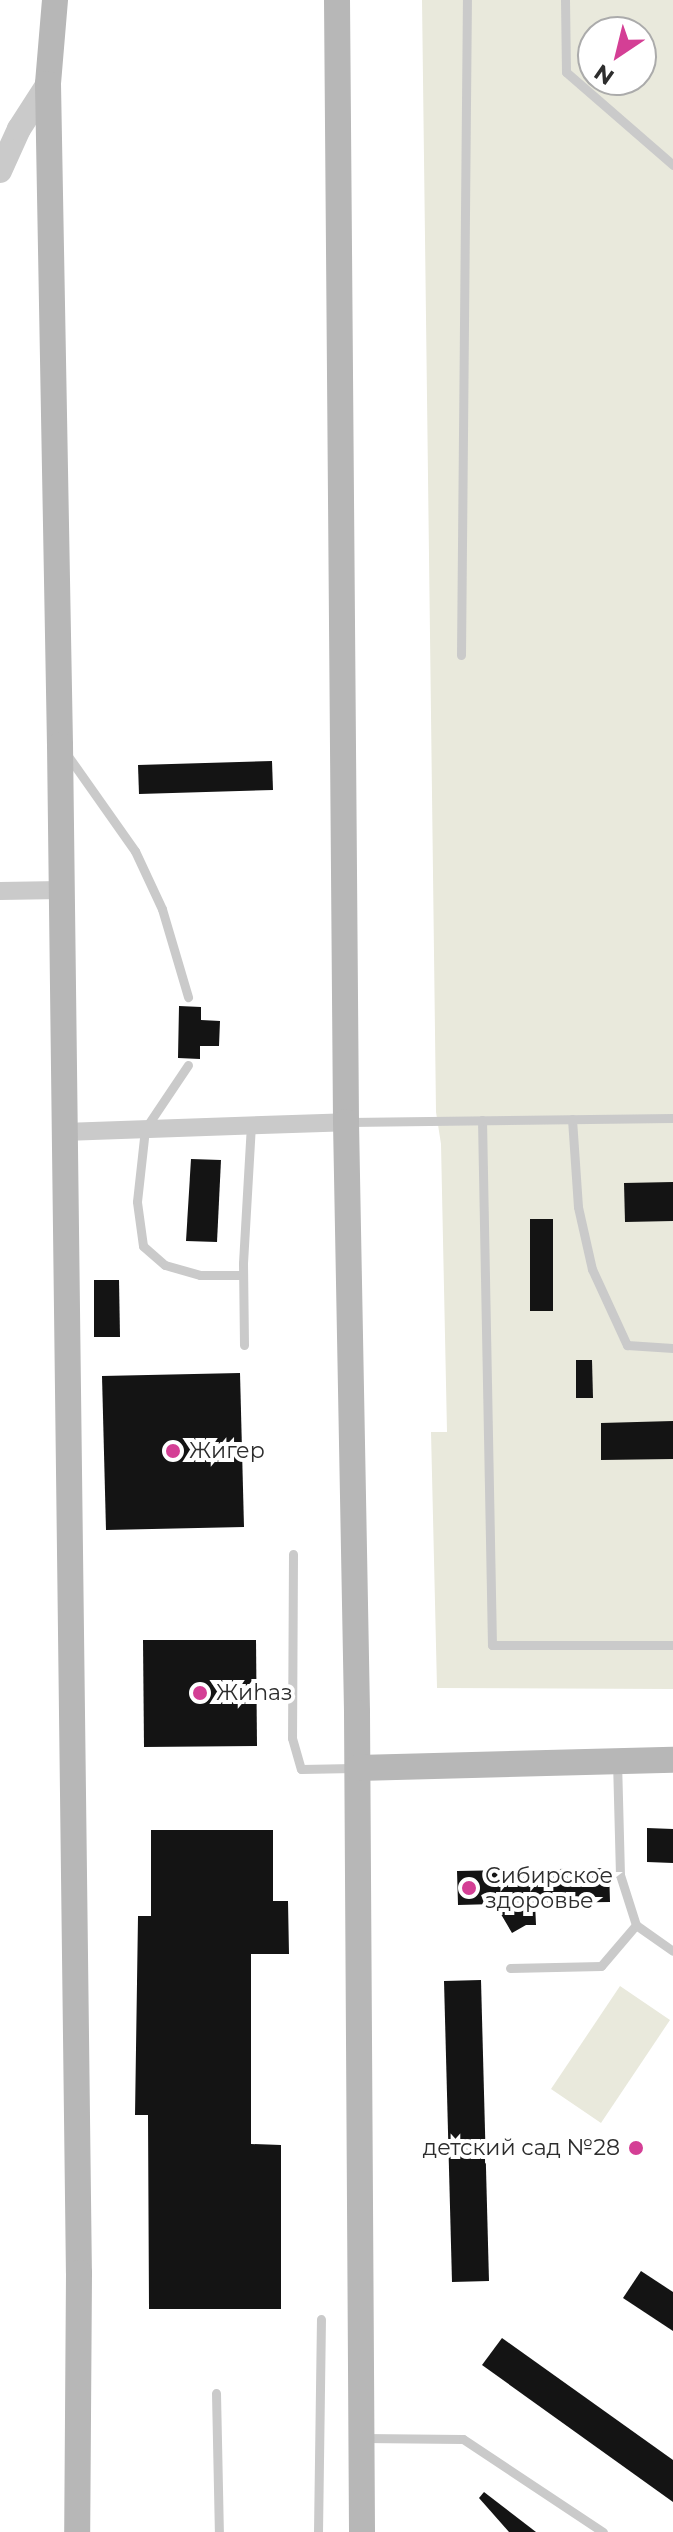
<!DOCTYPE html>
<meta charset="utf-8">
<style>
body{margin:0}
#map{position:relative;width:673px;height:2532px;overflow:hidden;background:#fff;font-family:Montserrat,sans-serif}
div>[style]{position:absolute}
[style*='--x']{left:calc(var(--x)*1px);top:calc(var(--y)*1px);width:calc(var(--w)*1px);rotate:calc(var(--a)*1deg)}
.green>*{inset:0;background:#e9e9dc}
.building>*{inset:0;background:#141414}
.service>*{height:9px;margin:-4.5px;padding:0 4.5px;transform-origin:4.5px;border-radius:4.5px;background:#cacaca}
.minor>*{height:18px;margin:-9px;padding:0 9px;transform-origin:9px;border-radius:9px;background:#cacaca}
.tertiary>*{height:24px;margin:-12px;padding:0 12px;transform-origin:12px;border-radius:12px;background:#cacaca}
.secondary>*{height:26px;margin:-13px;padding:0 13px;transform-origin:13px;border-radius:13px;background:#b7b7b7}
.dots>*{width:22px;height:22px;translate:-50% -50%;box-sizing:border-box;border:4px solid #fff;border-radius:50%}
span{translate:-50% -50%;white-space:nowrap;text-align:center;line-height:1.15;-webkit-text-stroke:8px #fff;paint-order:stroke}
.poi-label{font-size:22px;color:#2d2d2d}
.left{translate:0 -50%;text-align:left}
.right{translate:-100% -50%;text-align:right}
.north{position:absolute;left:577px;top:16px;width:80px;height:80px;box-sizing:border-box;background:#fff;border:2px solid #ababab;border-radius:50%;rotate:215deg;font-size:22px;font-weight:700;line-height:32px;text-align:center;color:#2d2d2d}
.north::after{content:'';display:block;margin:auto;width:28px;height:36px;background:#d43f95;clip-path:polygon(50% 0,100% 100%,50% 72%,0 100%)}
</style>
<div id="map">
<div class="green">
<i style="clip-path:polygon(evenodd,422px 0,673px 0,673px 1689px,437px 1688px,431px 1432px,447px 1432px,441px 1144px,436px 1112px,422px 0,593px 32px,641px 32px,641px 80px,593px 80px,593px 32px)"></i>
<i style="clip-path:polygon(620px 1986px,670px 2020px,601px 2123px,551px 2089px)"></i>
</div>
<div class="building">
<i style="clip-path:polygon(272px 761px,273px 790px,139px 794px,138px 765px)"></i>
<i style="clip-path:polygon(179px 1006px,201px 1007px,201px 1020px,220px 1021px,219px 1046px,200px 1046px,200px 1059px,178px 1058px)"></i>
<i style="clip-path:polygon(191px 1159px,221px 1160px,217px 1242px,186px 1241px)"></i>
<i style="clip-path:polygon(673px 1182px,673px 1221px,625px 1222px,624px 1183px)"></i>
<i style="clip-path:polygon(530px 1219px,553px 1219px,553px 1311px,530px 1311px)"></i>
<i style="clip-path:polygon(94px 1280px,119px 1280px,120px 1337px,94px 1337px)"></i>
<i style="clip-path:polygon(576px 1360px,592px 1360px,593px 1398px,576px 1398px)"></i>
<i style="clip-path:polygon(240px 1373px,244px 1527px,106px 1530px,102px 1376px)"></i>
<i style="clip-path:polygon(673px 1421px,673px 1459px,601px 1460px,601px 1423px)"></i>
<i style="clip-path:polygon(143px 1640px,256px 1640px,257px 1746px,144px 1747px)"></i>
<i style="clip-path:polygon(647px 1828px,673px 1829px,673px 1863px,647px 1862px)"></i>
<i style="clip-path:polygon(151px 1830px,273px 1830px,273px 1901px,288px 1901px,289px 1954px,251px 1954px,251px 2144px,281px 2145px,281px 2309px,149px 2309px,148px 2115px,135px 2115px,138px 1916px,151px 1916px)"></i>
<i style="clip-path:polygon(609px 1868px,610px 1902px,535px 1903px,536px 1925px,526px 1925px,512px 1933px,495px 1904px,458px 1905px,457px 1871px)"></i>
<i style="clip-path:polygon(481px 1980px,489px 2281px,452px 2282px,444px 1981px)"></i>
<i style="clip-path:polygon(641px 2271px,673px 2292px,673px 2331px,623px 2298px)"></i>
<i style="clip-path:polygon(502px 2338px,673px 2460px,673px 2502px,482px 2365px)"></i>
<i style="clip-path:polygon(484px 2492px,536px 2532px,509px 2532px,479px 2498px)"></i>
</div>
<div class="service">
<i style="--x:565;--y:0;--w:72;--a:89.2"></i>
<i style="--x:566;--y:72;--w:142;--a:41"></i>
<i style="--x:461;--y:655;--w:655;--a:-89.48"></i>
<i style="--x:68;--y:756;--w:116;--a:54.8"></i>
<i style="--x:135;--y:851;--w:64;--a:65"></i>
<i style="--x:162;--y:909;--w:92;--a:73.5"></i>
<i style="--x:188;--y:1065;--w:77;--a:123.9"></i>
<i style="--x:145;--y:1129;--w:73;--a:96.3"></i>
<i style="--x:137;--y:1202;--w:44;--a:82.2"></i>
<i style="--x:143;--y:1246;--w:29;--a:41"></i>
<i style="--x:165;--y:1265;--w:36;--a:16"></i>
<i style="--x:200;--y:1275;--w:43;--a:0"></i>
<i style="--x:572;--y:1119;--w:88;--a:86.1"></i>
<i style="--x:578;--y:1207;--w:64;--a:77.3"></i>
<i style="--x:592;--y:1269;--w:84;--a:65.3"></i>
<i style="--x:627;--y:1345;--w:46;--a:3.7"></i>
<i style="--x:482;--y:1120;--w:525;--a:88.91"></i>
<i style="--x:492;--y:1645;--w:181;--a:0"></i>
<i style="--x:349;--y:1122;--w:324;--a:-0.7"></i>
<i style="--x:244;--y:1345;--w:82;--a:-90.7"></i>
<i style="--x:243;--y:1263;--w:138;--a:-86.7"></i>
<i style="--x:293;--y:1554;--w:184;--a:90.3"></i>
<i style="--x:292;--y:1738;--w:32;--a:74"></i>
<i style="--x:301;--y:1769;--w:53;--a:-1.1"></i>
<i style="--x:636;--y:1925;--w:45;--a:35.1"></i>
<i style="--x:510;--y:1968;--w:91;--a:-1.3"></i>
<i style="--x:601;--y:1966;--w:54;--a:-49.5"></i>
<i style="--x:636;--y:1925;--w:52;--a:-107.7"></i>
<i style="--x:620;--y:1875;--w:111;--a:-91.5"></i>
<i style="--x:216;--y:2393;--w:139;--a:88.8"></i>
<i style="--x:363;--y:2438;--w:100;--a:0.6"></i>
<i style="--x:463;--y:2439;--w:168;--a:33.6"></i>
<i style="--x:318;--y:2532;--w:213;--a:-89.2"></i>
</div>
<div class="minor">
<i style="--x:0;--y:891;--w:61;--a:-0.9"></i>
<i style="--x:64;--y:1132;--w:282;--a:-2"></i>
</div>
<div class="tertiary">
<i style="--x:0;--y:171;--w:46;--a:-65.7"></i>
<i style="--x:19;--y:129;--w:54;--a:-57.2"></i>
</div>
<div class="secondary">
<i style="--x:55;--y:0;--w:84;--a:94.8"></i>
<i style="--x:48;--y:84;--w:661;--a:88.96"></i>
<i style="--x:60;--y:745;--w:1528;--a:89.29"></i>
<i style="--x:79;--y:2273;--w:259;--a:90.4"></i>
<i style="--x:337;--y:0;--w:1122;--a:89.54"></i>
<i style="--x:346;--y:1122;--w:591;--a:88.93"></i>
<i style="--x:357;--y:1713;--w:819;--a:89.65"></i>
<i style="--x:358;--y:1768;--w:315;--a:-1.5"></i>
</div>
<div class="dots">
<i style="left:173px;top:1451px;background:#d43f95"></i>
<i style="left:200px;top:1693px;background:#d43f95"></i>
<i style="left:469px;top:1888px;background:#d43f95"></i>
<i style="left:636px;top:2148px;background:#d43f95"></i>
</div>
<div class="poi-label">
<span class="left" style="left:189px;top:1451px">Жигер</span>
<span class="left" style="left:216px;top:1693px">Жиhаз</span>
<span class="left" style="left:485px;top:1888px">Сибирское<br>здоровье</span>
<span class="right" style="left:620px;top:2148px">детский сад №28</span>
</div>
<div class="north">N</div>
</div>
